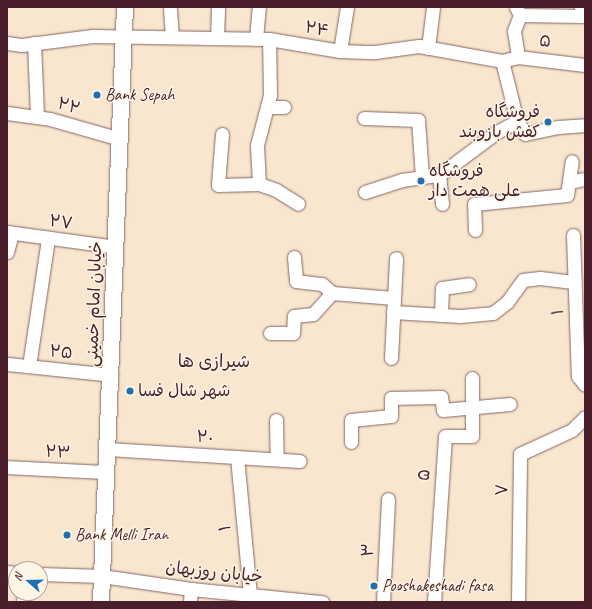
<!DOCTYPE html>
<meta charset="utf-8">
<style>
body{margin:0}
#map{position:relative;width:592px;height:609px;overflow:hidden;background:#f8e6ce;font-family:Caveat,"Playpen Sans Arabic",sans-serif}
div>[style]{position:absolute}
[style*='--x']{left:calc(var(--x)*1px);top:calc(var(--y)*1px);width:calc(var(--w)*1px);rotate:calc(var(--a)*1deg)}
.roads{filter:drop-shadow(0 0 1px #876564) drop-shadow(0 0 1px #876564)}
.minor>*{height:13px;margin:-6.5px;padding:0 6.5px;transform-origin:6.5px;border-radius:6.5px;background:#fff}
.major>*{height:16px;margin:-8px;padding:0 8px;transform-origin:8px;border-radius:8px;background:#fff}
.dots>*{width:11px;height:11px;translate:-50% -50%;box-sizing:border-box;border:2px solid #fcf5e5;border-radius:50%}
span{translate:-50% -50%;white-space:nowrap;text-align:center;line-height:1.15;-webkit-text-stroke:3px #fcf5e5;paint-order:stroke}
.street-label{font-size:17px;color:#4a1f2b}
.poi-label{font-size:17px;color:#4a1f2b}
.left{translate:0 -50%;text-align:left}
.right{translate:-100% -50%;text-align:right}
.neighbourhood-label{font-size:18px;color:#4a1f2b}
.frame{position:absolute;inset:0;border:8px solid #4a1f2b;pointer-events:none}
.north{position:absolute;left:8px;top:561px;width:40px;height:40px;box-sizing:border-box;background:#fcf5e5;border:1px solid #b59f9b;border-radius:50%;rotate:290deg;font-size:11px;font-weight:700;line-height:16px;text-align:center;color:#4a1f2b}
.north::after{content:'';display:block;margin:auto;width:14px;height:18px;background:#1f6fb2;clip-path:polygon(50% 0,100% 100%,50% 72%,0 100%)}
</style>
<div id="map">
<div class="roads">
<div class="minor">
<i style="--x:516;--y:7;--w:9;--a:63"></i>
<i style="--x:520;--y:15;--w:17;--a:111"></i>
<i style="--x:514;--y:31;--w:26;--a:81"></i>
<i style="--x:170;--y:9;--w:28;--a:86"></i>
<i style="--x:520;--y:15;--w:62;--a:0.9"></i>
<i style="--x:582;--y:16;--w:9;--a:-96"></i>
<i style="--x:217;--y:38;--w:31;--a:-88"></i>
<i style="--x:256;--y:39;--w:32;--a:-85"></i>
<i style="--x:7;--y:43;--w:15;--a:8"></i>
<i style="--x:22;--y:45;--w:71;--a:-7.3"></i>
<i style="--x:92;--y:36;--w:177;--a:1"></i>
<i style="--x:269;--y:39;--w:72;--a:9.6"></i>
<i style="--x:340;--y:51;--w:35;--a:2"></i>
<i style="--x:375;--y:52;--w:44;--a:-7.8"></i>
<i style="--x:419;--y:46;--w:84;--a:10.2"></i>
<i style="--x:502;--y:61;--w:16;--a:-14"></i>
<i style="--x:518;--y:57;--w:67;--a:6.8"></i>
<i style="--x:34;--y:43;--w:73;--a:87.6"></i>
<i style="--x:428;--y:48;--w:41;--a:-83"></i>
<i style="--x:340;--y:51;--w:45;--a:-81"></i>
<i style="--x:267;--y:107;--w:17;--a:0"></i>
<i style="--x:7;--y:113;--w:43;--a:7.9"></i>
<i style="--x:50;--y:119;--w:73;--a:15.9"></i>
<i style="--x:364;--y:118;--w:54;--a:2.1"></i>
<i style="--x:418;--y:120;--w:57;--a:86"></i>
<i style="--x:517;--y:121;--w:15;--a:58"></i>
<i style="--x:525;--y:134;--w:34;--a:-12"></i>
<i style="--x:558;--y:127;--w:27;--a:-4"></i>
<i style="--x:222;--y:134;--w:51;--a:94.5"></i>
<i style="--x:218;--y:185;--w:41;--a:-1.4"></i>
<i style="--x:259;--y:184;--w:18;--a:19"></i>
<i style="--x:276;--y:190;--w:26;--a:32"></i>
<i style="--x:439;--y:175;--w:29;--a:84"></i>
<i style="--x:569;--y:182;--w:16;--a:-11"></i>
<i style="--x:259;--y:184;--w:39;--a:-93"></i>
<i style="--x:257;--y:145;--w:52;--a:-75.4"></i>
<i style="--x:270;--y:95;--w:56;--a:-91"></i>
<i style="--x:365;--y:192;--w:39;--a:-18"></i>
<i style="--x:402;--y:180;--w:37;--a:-8"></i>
<i style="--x:439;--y:175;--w:72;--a:-36.6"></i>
<i style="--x:497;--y:132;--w:23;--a:-29"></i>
<i style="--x:517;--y:121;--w:62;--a:-104"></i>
<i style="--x:475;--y:230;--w:26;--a:-92"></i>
<i style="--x:474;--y:204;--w:93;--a:-5.5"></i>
<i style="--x:567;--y:195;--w:34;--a:-82"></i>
<i style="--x:7;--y:232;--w:110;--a:7.8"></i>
<i style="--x:573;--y:235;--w:141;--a:88"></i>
<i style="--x:578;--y:376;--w:11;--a:52"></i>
<i style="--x:7;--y:252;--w:20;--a:-75"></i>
<i style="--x:294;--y:257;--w:24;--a:85"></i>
<i style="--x:296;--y:281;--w:26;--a:7"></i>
<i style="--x:322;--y:284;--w:13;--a:42"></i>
<i style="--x:393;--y:312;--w:67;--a:3.4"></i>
<i style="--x:460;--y:316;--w:33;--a:-5"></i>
<i style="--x:493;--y:313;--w:18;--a:-38"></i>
<i style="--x:507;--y:302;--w:27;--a:-54"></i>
<i style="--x:523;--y:280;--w:17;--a:-7"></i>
<i style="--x:540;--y:278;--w:35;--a:7"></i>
<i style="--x:441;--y:315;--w:27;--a:-88"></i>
<i style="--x:442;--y:288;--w:27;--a:-8"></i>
<i style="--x:270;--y:333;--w:23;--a:0"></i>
<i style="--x:293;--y:333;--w:17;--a:-87"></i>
<i style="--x:294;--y:316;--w:19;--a:-6"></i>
<i style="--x:313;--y:314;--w:28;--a:-48"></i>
<i style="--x:332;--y:293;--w:62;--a:4.6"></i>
<i style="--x:391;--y:358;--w:100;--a:-87.1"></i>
<i style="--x:7;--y:364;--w:105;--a:6"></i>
<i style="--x:29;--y:366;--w:128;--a:-81.5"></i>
<i style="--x:276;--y:420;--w:39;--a:89"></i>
<i style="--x:351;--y:442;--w:22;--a:-90"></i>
<i style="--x:351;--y:420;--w:40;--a:-5.7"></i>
<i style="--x:391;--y:416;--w:18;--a:-90"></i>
<i style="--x:391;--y:398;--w:50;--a:-1.1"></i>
<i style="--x:441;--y:397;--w:13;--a:81"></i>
<i style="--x:443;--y:410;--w:67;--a:-5.1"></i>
<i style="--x:108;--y:449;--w:192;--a:3.6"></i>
<i style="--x:237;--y:457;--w:139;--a:84.6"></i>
<i style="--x:7;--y:467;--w:100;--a:2.9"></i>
<i style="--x:7;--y:572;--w:9;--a:6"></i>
<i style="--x:40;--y:574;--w:62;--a:1.8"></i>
<i style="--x:102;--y:576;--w:90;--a:8.3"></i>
<i style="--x:191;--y:589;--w:132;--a:5.7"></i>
<i style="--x:23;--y:602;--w:9;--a:-84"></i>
<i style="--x:190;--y:602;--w:13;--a:-86"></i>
<i style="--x:383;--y:602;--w:103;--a:-87.2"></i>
<i style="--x:434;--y:602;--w:166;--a:-86.2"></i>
<i style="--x:445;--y:436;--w:27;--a:0"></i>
<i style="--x:472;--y:436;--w:58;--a:-90"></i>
<i style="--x:518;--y:602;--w:148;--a:-89.2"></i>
<i style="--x:520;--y:454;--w:57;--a:-24.8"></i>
<i style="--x:572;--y:430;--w:18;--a:-45"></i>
</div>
<div class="major">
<i style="--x:101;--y:602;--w:595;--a:-87.69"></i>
</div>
</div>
<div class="dots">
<i style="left:97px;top:95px;background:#1f6fb2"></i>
<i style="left:548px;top:122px;background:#1f6fb2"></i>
<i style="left:421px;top:181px;background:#1f6fb2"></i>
<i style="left:130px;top:391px;background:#1f6fb2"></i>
<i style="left:67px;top:535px;background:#1f6fb2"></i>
<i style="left:374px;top:586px;background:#1f6fb2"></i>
</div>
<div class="street-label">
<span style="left:317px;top:29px;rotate:10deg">۲۴</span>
<span style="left:545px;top:41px;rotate:5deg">۵</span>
<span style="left:69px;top:106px;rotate:16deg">۲۲</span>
<span style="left:61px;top:222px;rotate:7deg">۲۷</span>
<span style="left:94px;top:304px;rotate:-88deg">خیابان امام خمینی</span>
<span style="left:558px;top:312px;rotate:-93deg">۱</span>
<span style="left:61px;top:352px;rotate:6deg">۲۵</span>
<span style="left:205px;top:437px;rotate:3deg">۲۰</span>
<span style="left:58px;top:452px;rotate:3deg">۲۳</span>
<span style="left:424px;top:475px;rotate:-86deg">۵</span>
<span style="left:502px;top:490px;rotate:-89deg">۷</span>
<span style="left:225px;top:528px;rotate:-96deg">۱</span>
<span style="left:368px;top:550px;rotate:-87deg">۳</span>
<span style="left:214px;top:572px;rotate:6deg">خیابان روزبهان</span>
</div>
<div class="poi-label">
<span class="left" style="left:105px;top:95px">Bank Sepah</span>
<span class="right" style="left:540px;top:122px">فروشگاه<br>کفش بازوبند</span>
<span class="left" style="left:429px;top:181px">فروشگاه<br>علی همت دار</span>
<span class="left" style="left:138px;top:391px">شهر شال فسا</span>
<span class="left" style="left:75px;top:535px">Bank Melli Iran</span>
<span class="left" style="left:382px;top:586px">Pooshakeshadi fasa</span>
</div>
<div class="neighbourhood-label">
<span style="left:214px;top:361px">شیرازی ها</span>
</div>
<div class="frame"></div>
<div class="north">N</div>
</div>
